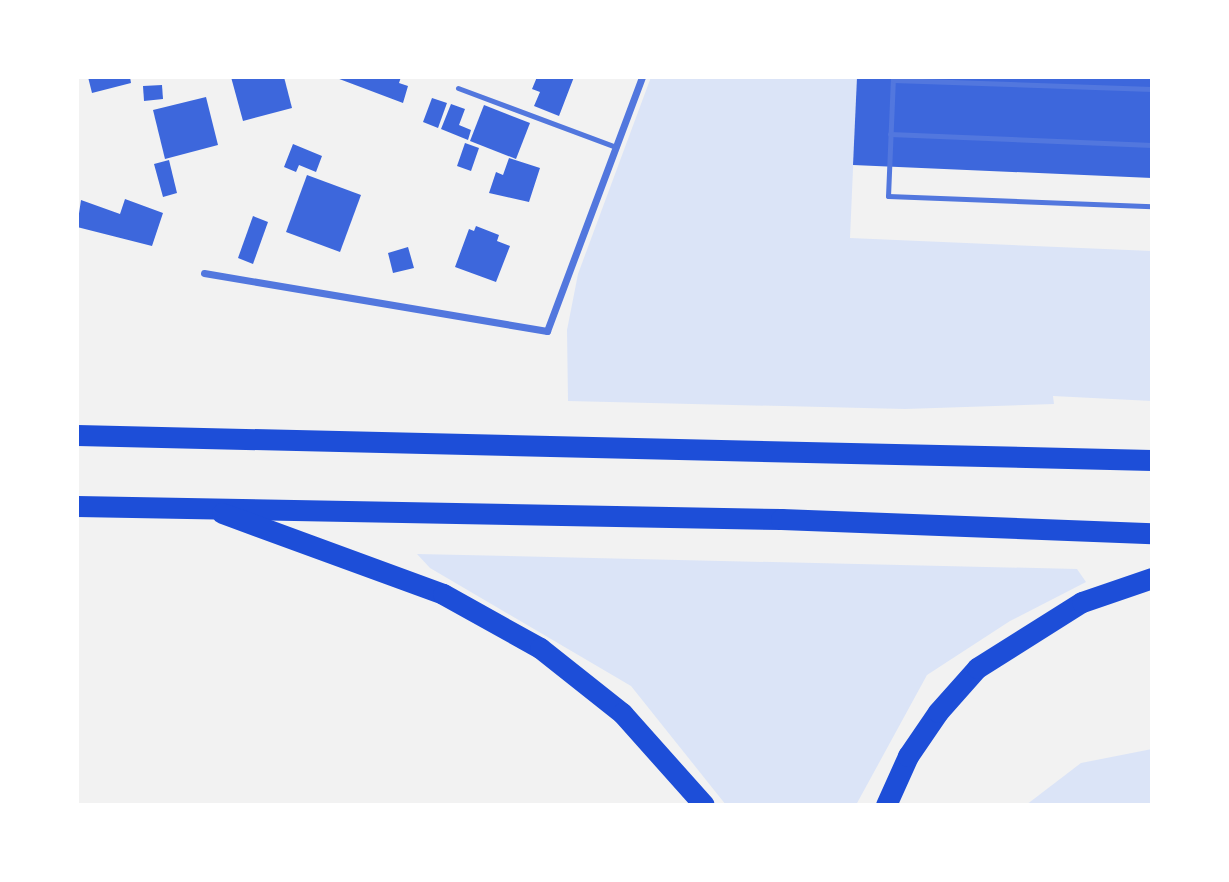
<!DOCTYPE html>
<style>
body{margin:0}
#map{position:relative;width:1229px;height:882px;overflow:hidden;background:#f2f2f2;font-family:"Varela Round",sans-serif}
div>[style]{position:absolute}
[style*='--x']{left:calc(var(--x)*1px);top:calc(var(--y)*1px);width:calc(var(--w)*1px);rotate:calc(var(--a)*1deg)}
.green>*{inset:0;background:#dbe4f7}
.building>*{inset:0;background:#3d67dc}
.service>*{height:5px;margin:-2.5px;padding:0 2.5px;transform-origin:2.5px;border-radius:2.5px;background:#5277de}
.minor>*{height:7px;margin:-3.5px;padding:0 3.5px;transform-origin:3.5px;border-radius:3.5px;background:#5277de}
.motorway>*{height:21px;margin:-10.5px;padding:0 10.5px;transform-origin:10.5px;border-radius:10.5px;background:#1d4ed8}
span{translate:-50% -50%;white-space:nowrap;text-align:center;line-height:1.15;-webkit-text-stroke:6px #fff;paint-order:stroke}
.frame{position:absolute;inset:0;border:79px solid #fff;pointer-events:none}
</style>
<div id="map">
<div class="green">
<i style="clip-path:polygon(651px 77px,857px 77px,850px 238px,1152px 251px,1152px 401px,1053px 396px,1054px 404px,905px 409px,568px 401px,567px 330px,578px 274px)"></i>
<i style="clip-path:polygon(417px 554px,1077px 569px,1086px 582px,1010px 621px,927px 675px,856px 805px,726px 805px,631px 686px,430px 568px)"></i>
<i style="clip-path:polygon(1152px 749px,1152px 805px,1026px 805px,1081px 763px)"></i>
</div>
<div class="building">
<i style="clip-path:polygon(88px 77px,130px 77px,131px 83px,92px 93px)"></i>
<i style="clip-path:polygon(231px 77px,284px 77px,292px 108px,243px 121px)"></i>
<i style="clip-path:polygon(334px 77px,401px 77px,399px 83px,408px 86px,403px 103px)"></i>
<i style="clip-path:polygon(537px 77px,574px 77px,559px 116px,534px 106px,540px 92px,532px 89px)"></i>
<i style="clip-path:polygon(857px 77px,1152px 77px,1152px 178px,853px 165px)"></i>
<i style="clip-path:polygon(162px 85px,163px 99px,144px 101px,143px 86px)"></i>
<i style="clip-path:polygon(206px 97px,218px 145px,165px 159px,153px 110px)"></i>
<i style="clip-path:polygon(432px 98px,447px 103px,438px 128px,423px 122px)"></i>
<i style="clip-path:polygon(451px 104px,465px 109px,459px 125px,471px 130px,468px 140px,441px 129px)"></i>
<i style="clip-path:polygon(484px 105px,530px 123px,516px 159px,470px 141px)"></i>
<i style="clip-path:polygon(465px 143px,479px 148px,471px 171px,457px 166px)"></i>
<i style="clip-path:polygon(293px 144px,322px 156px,316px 172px,299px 165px,296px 172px,284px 167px)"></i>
<i style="clip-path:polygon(509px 158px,540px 168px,529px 202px,489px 193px,496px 172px,503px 175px)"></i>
<i style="clip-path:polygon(169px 160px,177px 193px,163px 197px,154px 164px)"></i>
<i style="clip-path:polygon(307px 175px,361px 195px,340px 252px,286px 232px)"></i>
<i style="clip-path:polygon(125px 199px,163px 213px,152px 246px,77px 227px,81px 200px,120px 214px)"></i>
<i style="clip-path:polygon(253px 216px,268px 222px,253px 264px,238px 258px)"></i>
<i style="clip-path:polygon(476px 226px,499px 235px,497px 241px,510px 246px,496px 282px,455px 267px,469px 229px,474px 231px)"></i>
<i style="clip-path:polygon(408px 247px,414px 268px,393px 273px,388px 253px)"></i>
</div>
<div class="service">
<i style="--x:893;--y:77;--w:119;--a:92.4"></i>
<i style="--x:888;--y:196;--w:264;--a:2.2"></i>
<i style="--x:893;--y:80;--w:259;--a:2"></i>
<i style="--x:458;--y:88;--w:169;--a:20.5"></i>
<i style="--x:890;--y:134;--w:262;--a:2.4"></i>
</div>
<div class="minor">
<i style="--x:204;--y:273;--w:348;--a:9.6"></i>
<i style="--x:547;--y:331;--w:271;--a:-69.5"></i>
</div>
<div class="motorway">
<i style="--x:77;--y:435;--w:1075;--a:1.33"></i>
<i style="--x:77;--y:506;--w:704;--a:1.06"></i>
<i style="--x:781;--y:519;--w:371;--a:2.2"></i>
<i style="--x:222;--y:513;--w:235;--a:20.1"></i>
<i style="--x:443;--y:594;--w:111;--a:29.1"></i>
<i style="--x:540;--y:648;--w:105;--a:38.4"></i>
<i style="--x:622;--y:713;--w:123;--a:48.3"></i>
<i style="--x:886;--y:805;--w:54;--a:-65.8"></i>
<i style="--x:908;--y:756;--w:53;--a:-55.7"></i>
<i style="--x:938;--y:712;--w:59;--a:-48.4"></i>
<i style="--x:977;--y:668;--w:124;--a:-32.2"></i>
<i style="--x:1082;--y:602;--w:74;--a:-18.9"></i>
</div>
<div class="frame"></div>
</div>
